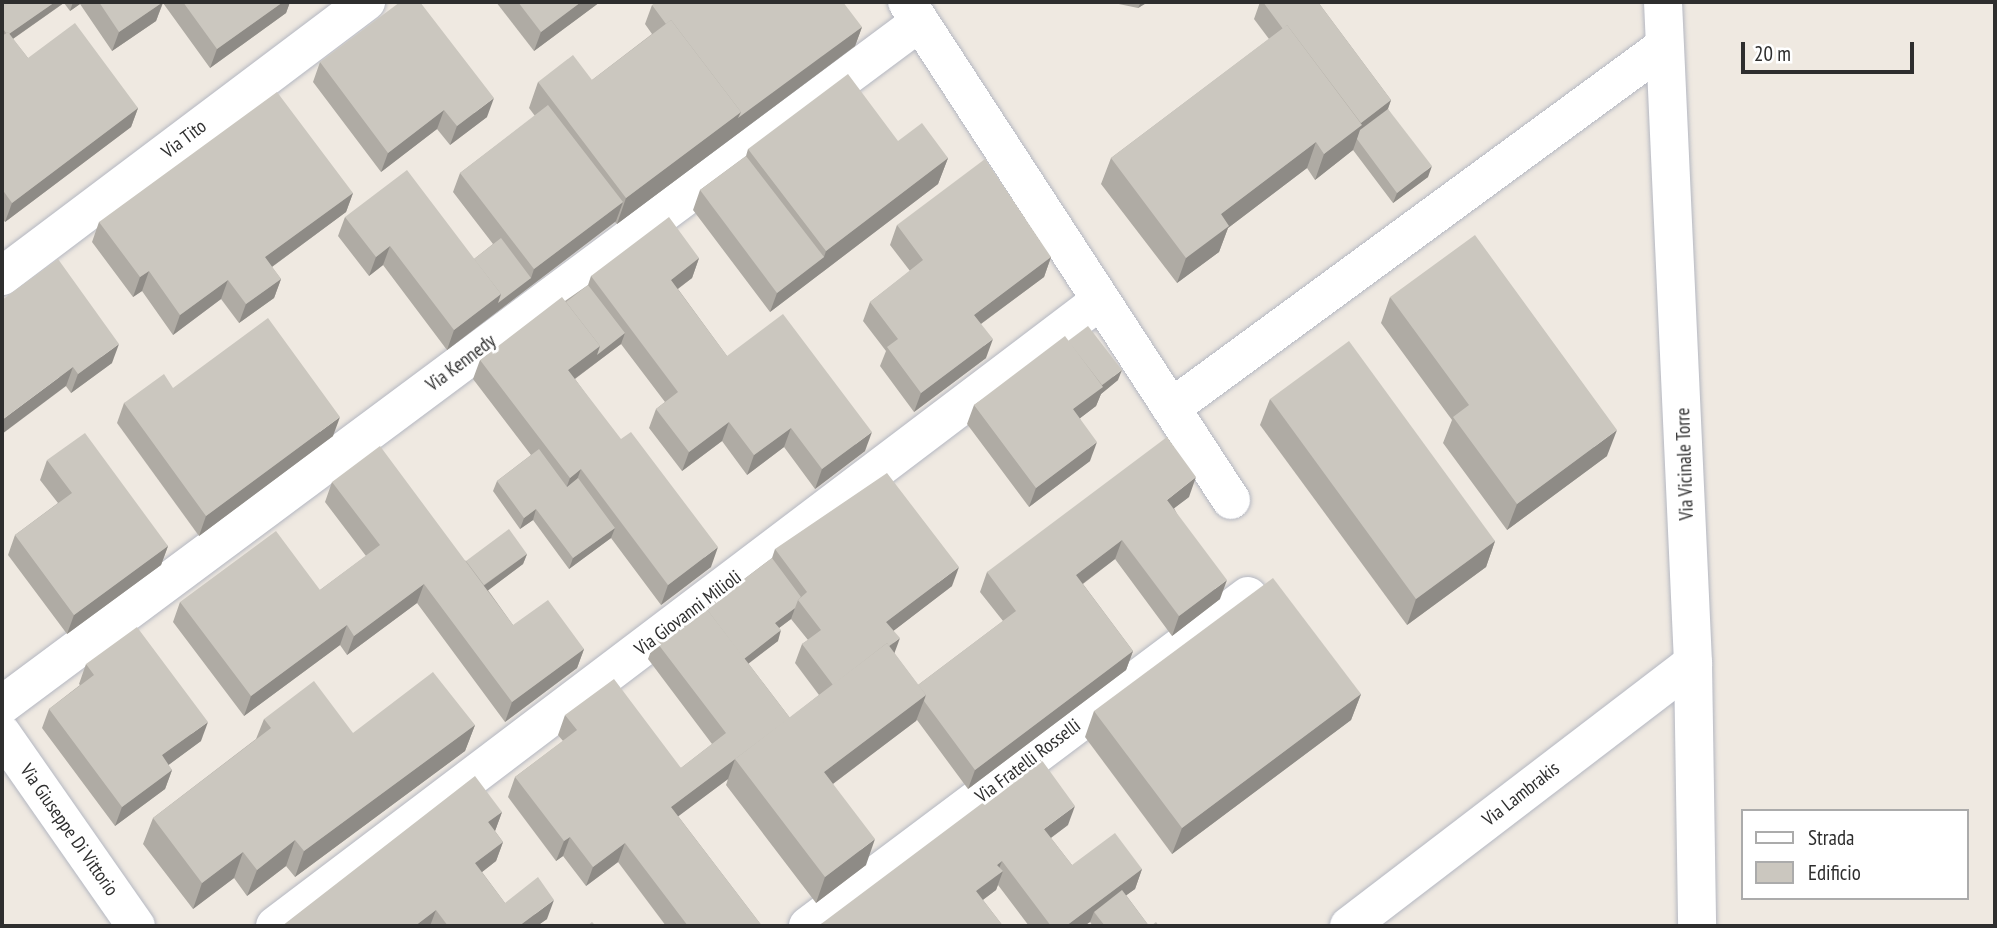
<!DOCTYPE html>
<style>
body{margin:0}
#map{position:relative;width:1997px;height:928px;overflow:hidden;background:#efe9e1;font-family:"PT Sans Narrow",sans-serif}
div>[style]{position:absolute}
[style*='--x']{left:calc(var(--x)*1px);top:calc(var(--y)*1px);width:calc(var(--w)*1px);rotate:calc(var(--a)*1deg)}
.roads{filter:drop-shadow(0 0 2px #b4b7c1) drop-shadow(0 0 2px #b4b7c1)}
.street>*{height:38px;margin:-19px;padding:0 19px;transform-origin:19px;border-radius:19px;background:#fff}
.wall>*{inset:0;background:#afaba4}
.shaded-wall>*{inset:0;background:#8e8b86}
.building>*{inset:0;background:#cbc7bf}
span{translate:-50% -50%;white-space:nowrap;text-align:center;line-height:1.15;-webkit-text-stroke:6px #fff;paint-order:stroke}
.street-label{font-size:19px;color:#2e2e2e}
.frame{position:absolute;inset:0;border:4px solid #2e2e2e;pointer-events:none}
.legend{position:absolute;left:1741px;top:809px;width:228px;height:91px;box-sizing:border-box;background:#fff;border:2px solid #ababab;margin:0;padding:9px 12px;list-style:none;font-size:21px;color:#2e2e2e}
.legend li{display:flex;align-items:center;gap:14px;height:35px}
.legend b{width:35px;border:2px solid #ababab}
.scale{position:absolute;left:1741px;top:42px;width:173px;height:32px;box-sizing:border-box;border:4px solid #2e2e2e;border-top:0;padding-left:9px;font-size:21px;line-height:24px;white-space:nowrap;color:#2e2e2e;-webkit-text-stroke:5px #fff;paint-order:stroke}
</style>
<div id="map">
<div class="roads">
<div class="street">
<i style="--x:907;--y:2;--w:594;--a:56.95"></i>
<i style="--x:1663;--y:2;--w:662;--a:87.4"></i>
<i style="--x:1693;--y:663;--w:263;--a:89.1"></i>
<i style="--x:2;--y:276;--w:456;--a:-37"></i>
<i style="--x:1171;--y:408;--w:609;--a:-36.25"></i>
<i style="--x:2;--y:705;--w:1144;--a:-36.65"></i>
<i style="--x:2;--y:734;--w:234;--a:55.1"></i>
<i style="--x:275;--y:926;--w:1036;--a:-37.16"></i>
<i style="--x:808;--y:926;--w:550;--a:-36.87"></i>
<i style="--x:1349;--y:926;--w:433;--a:-37.4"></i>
</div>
</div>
<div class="wall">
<i style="clip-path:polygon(2px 2px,290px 2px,286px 13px,210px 68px,163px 3px,156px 21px,112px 51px,80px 4px,70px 11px,64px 3px,13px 39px,28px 58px,138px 108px,131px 127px,5px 222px,2px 218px)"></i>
<i style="clip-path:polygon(496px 2px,600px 2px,534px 51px)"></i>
<i style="clip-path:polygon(1109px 2px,1148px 2px,1138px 8px)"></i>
<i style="clip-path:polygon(1260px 2px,1318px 2px,1391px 100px,1388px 109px,1428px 177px,1393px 203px,1353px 150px,1315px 180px,1307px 168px,1228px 228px,1219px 252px,1177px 283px,1101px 184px,1111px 158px,1269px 39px,1254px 19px)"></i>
<i style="clip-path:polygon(652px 5px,862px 27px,855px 46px,617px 224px,615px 222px,447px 350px,383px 265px,369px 276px,338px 236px,345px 217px,474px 259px,493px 244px,453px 192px,460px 173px,535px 116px,529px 108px,538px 82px,592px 80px,652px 34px,645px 24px)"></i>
<i style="clip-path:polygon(320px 62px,487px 117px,450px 145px,437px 129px,381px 172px,313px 82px)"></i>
<i style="clip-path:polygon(898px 141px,948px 158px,938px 184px,770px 312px,693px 210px,700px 190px,746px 156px,748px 149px)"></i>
<i style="clip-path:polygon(353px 193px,346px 212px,272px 267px,281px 279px,274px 298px,239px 323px,221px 299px,173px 335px,142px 291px,133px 297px,92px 242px,99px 222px)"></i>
<i style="clip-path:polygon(897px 225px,1051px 257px,1044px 277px,981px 324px,986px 358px,914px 412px,880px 366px,886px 351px,863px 321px,870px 302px,910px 271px,890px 245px)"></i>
<i style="clip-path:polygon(699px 258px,692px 278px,678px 289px,727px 356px,865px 451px,815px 489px,784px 447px,747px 475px,722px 441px,682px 471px,649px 428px,656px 409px,665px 402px,621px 344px,575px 379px,711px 567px,661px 605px,611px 538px,569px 569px,533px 520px,520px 529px,493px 491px,497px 481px,531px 455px,473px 379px,480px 360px,588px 285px,591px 276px)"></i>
<i style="clip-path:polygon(1390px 297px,1607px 456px,1507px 530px,1443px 443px,1452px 420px,1381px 323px)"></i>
<i style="clip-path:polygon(2px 300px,112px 363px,71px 393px)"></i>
<i style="clip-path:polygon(1068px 341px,1118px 380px,1101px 394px,1096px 406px,1080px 418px,1090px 461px,1029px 507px,967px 424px,974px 405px)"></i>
<i style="clip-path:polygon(173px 388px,333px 436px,199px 536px,117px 423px,124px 403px)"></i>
<i style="clip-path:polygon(1270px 399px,1495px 541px,1486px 567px,1407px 625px,1260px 425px)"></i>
<i style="clip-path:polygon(47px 460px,168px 546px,161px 565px,67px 634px,8px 555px,15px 535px,58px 503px,40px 480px)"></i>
<i style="clip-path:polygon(332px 482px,466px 561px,527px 554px,523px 564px,488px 590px,513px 625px,584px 649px,577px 668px,505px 722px,417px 603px,347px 655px,340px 645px,244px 716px,173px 622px,180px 602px,320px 590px,366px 556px,325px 502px)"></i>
<i style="clip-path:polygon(evenodd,1189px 497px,1174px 508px,1220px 599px,1172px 636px,1115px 559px,1083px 584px,1133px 651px,1126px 670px,968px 789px,917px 720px,833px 784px,866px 865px,816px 903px,726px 785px,728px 779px,678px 816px,762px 926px,666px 926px,618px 862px,586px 886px,563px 856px,556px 861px,508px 797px,515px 777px,563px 741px,558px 735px,565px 715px,681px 768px,712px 744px,648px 659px,655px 640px,706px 608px,772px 558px,775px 549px,952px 586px,893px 631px,894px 653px,918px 685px,1003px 621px,980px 592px,987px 572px,1189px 497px,791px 619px,808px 640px,802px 644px,795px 663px,819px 695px,790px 718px,748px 663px,778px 641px,779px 628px,791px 619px)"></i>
<i style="clip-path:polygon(86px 664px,201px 741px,168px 765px,172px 770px,165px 789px,115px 826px,42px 728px,49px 709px,80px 685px,79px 684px)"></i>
<i style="clip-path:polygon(1361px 694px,1351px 720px,1172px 854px,1085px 737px,1094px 711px)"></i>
<i style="clip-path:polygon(264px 719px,353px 733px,475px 725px,465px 751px,295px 877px,286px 866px,247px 896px,234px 878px,193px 909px,143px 844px,153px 818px,256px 739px)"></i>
<i style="clip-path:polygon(502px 812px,495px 831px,503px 842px,496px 861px,482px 872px,505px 903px,547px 919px,537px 926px,282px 926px)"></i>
<i style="clip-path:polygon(1068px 825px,1051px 838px,1072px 865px,1142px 869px,1135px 889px,1126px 895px,1149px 926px,1093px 926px,1090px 922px,1084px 926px,1029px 926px,998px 885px,996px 890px,983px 900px,1003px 926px,820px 926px,821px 924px)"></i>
</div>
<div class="shaded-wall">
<i style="clip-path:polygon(55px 2px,65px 2px,4px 45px,7px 35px)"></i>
<i style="clip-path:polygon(73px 2px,81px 2px,80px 4px,70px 11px)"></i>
<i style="clip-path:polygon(163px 2px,156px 21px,112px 51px,119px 32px)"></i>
<i style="clip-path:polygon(283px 2px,290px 2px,286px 13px,210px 68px,217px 49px)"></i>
<i style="clip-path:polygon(581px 2px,600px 2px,534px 51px,541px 32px)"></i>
<i style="clip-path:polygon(1141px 2px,1148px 2px,1138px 8px)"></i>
<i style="clip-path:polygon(862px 27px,855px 46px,617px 224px,626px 198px,741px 112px)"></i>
<i style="clip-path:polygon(494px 98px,487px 117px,450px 145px,457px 126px)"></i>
<i style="clip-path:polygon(1391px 100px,1384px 119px,1357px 139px,1353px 150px,1315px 180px,1324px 154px,1357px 126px)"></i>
<i style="clip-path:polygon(138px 108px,131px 127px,5px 222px,12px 203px)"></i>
<i style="clip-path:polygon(444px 110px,437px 129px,381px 172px,388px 153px)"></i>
<i style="clip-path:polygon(1316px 142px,1307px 168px,1228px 228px,1219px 252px,1177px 283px,1186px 258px,1221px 214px)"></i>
<i style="clip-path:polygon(948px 158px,938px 184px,770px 312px,777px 293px,824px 257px,826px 251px)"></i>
<i style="clip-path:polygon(1432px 166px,1428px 177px,1393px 203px,1397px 193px)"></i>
<i style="clip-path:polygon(353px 193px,346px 212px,258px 277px,265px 257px)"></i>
<i style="clip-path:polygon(623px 202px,616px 221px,447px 350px,454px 330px,501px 294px,531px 278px,534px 269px)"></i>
<i style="clip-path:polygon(390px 246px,383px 265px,369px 276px,376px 257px)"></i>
<i style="clip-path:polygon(1051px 257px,1044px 277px,967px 334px,974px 315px)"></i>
<i style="clip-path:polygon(699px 258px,692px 278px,664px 299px,671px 280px)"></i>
<i style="clip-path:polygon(149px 271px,142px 291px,133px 297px,140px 277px)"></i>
<i style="clip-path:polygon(281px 279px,274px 298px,239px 323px,246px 304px)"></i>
<i style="clip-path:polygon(228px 280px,221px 299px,173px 335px,180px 315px)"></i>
<i style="clip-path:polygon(625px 333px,621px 344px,561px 389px,568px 370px,600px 346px)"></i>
<i style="clip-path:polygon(993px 339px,986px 358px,914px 412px,921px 393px)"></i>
<i style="clip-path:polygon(119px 344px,112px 363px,71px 393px,78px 374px)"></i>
<i style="clip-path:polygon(73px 367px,66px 386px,2px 434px,2px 420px)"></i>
<i style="clip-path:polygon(1122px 370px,1118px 380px,1101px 394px,1096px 406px,1066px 429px,1073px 409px,1096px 390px)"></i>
<i style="clip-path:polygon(340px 417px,333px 436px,199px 536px,206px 516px)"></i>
<i style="clip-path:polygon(729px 422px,722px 441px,682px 471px,689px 452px)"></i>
<i style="clip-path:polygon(791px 428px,784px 447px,747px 475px,754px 455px)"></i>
<i style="clip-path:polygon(1617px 430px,1607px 456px,1507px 530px,1517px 504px)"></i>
<i style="clip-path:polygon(872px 432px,865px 451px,815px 489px,822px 469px)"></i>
<i style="clip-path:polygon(1097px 442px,1090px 461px,1029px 507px,1036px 488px)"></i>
<i style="clip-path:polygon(581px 469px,574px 488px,563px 497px,570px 478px)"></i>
<i style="clip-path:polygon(1196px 477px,1189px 497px,1160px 519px,1167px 500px)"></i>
<i style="clip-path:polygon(536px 509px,533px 520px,520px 529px,524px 518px)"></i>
<i style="clip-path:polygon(615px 528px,611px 538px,569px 569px,573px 558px)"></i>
<i style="clip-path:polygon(1122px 540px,1115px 559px,1069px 594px,1076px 575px)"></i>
<i style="clip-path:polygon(1495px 541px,1486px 567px,1407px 625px,1416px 599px)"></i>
<i style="clip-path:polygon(168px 546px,161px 565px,67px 634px,74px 615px)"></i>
<i style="clip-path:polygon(718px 547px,711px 567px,661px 605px,668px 585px)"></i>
<i style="clip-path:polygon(527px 554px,523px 564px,474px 601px,478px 590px)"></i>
<i style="clip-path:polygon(959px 567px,952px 586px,879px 642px,886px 622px)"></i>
<i style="clip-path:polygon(1227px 580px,1220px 599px,1172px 636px,1179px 616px)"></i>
<i style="clip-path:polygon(424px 584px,417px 603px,347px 655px,354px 636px)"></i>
<i style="clip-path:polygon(795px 608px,791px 619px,771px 634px,775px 623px)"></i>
<i style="clip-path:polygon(347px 625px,340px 645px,244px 716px,251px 696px)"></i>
<i style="clip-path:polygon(781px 630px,778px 641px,735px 674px,738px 663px)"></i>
<i style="clip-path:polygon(900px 638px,893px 657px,835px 687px)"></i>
<i style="clip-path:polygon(584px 649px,577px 668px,505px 722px,512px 702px)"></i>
<i style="clip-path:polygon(1133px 651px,1126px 670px,968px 789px,975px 770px)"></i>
<i style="clip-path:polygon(1361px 694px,1351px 720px,1172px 854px,1182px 828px)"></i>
<i style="clip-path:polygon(926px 695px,916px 721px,814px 798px,824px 772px)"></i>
<i style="clip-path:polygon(208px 722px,201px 741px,155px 775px,162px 755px)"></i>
<i style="clip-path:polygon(475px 725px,465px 751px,295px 877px,304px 851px)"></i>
<i style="clip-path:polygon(735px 759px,728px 779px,664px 827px,671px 807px)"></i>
<i style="clip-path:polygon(172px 770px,165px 789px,115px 826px,122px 807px)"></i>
<i style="clip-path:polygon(1075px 806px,1068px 825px,1037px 848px,1044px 829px)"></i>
<i style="clip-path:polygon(502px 812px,495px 831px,488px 822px)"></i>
<i style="clip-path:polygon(570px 837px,563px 856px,556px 861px,564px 841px)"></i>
<i style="clip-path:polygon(875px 839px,866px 865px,816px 903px,825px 877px)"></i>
<i style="clip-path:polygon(295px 840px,286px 866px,247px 896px,257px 870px)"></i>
<i style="clip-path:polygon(503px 842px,496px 861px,468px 883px,475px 863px)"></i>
<i style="clip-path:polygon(625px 843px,618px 862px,586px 886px,593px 867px)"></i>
<i style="clip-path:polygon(243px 852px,234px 878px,193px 909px,202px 883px)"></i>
<i style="clip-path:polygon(1002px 861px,996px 876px,1003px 871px,996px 890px,969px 910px,976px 891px,997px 865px)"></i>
<i style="clip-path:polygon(1142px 869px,1135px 889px,1098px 916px,1094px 912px,1090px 922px,1084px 926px,1066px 926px)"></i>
<i style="clip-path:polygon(554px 900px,547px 919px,537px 926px,519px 926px)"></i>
<i style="clip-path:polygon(436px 910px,430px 926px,415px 926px)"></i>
</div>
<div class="building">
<i style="clip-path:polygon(2px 2px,55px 2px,9px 34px,8px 32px,6px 33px,2px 27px)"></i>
<i style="clip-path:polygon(99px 2px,163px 2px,119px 32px)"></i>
<i style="clip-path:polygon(183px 2px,283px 2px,217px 49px)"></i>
<i style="clip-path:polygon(400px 2px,420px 2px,494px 98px,457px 126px,444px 110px,388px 153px,320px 62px)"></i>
<i style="clip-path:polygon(518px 2px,581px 2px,541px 32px)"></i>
<i style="clip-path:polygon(656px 2px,843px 2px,862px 27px,738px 118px,741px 112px,671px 20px,666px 24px,652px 5px)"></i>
<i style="clip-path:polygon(1263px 2px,1318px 2px,1391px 100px,1361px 123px,1287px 25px,1283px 29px)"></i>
<i style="clip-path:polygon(671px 20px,741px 112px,626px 198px,538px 82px,573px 55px,592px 80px)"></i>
<i style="clip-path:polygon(75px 23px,138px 108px,12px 203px,2px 189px,2px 36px,8px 32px,28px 58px)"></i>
<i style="clip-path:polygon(1287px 25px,1362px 125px,1324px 154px,1316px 142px,1221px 214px,1229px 226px,1186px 258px,1111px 158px)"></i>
<i style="clip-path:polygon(848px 74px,898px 141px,922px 123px,948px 158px,826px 251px,748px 149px)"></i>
<i style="clip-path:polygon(277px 92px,353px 193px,265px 257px,281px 279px,246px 304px,228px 280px,180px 315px,149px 271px,140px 277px,99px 222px)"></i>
<i style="clip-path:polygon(548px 105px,623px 202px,534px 269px,460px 173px)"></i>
<i style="clip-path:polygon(1388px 109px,1432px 166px,1397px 193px,1357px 139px,1360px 130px)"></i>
<i style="clip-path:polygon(746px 156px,824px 257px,777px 293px,700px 190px)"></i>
<i style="clip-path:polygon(985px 159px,1051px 257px,974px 315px,993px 339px,921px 393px,887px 347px,898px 339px,870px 302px,923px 260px,897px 225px)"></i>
<i style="clip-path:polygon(407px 170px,501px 294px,454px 330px,390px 246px,376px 257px,345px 217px)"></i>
<i style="clip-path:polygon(669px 217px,699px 258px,671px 280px,727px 356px,783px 314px,872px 432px,822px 469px,791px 428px,754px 455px,729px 422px,689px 452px,656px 409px,678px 392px,591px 276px)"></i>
<i style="clip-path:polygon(1475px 235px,1617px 430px,1517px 504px,1453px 417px,1469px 405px,1390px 297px)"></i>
<i style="clip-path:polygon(501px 238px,531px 278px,498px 303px,501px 294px,474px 259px)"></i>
<i style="clip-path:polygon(58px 259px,119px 344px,78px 374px,73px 367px,2px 420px,2px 300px)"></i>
<i style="clip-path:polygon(588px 285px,625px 333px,597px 355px,600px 346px,566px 302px)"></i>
<i style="clip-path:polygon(562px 297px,600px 346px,568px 370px,621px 439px,631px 432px,718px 547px,668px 585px,581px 469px,570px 478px,480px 360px)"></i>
<i style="clip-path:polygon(268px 318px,340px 417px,206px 516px,124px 403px,164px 374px,173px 388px)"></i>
<i style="clip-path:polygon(1088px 326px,1122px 370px,1102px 385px,1068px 341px)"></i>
<i style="clip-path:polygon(1065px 336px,1103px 387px,1073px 409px,1097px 442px,1036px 488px,974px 405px)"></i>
<i style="clip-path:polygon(1349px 341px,1495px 541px,1416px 599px,1270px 399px)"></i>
<i style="clip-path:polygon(85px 433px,168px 546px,74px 615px,15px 535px,72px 493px,47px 460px)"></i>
<i style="clip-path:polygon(1167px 437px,1196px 477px,1167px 500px,1227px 580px,1179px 616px,1122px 540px,1076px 575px,1133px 651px,975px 770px,924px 701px,926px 695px,918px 685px,1016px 611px,987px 572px)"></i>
<i style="clip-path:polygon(380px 446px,513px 625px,548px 600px,584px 649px,512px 702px,424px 584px,354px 636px,347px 625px,251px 696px,180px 602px,276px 531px,320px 590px,380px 545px,332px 482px)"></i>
<i style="clip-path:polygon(539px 449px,567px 487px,578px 478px,615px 528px,573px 558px,536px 509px,524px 518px,497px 481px)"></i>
<i style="clip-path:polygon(887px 473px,959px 567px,886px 622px,900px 638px,889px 646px,887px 643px,833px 685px,802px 644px,821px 630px,798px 600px,807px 592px,775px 549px)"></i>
<i style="clip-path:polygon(509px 529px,527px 554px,484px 585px,466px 561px)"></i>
<i style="clip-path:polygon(772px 558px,801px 597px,798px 600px,795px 608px,775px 623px,781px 630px,744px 659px,706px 608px)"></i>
<i style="clip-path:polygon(1273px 578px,1361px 694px,1182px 828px,1094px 711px)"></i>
<i style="clip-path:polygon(703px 604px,790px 718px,671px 807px,762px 926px,688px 926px,625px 843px,593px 867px,570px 837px,564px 841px,515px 777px,577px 730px,565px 715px,614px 679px,681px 768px,726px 733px,655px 640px)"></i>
<i style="clip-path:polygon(137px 627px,208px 722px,162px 755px,172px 770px,122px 807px,49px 709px,94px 675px,86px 664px)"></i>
<i style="clip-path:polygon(887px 643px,926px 695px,824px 772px,875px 839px,825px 877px,735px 759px)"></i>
<i style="clip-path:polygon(433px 672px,475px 725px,304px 851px,295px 840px,257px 870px,243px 852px,202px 883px,153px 818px,271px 728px,264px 719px,314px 681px,353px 733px)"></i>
<i style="clip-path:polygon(1041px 759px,1075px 806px,1044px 829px,1072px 865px,1115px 833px,1142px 869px,1066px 926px,1051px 926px,1002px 861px,997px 865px,1003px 871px,976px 891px,1003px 926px,822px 926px,821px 924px)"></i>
<i style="clip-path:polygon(475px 776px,502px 812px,488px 822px,503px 842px,475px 863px,505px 903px,538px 877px,554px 900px,519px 926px,448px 926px,436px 910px,415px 926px,282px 926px)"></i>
<i style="clip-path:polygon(1122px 890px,1149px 926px,1105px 926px,1094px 912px)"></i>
<i style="clip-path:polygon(592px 922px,596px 926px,587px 926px)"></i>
<i style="clip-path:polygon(1156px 922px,1159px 926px,1151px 926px)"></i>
</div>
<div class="street-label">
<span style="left:184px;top:139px;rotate:-37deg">Via Tito</span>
<span style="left:461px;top:363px;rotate:-37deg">Via Kennedy</span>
<span style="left:1685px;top:464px;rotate:-92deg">Via Vicinale Torre</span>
<span style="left:688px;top:613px;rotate:-37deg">Via Giovanni Milioli</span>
<span style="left:1028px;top:761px;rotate:-37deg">Via Fratelli Rosselli</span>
<span style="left:1521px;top:794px;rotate:-38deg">Via Lambrakis</span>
<span style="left:69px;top:830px;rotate:55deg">Via Giuseppe Di Vittorio</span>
</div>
<div class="frame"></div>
<ul class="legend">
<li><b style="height:9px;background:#fff"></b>Strada</li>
<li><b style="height:19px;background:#cbc7bf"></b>Edificio</li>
</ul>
<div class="scale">20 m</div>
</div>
